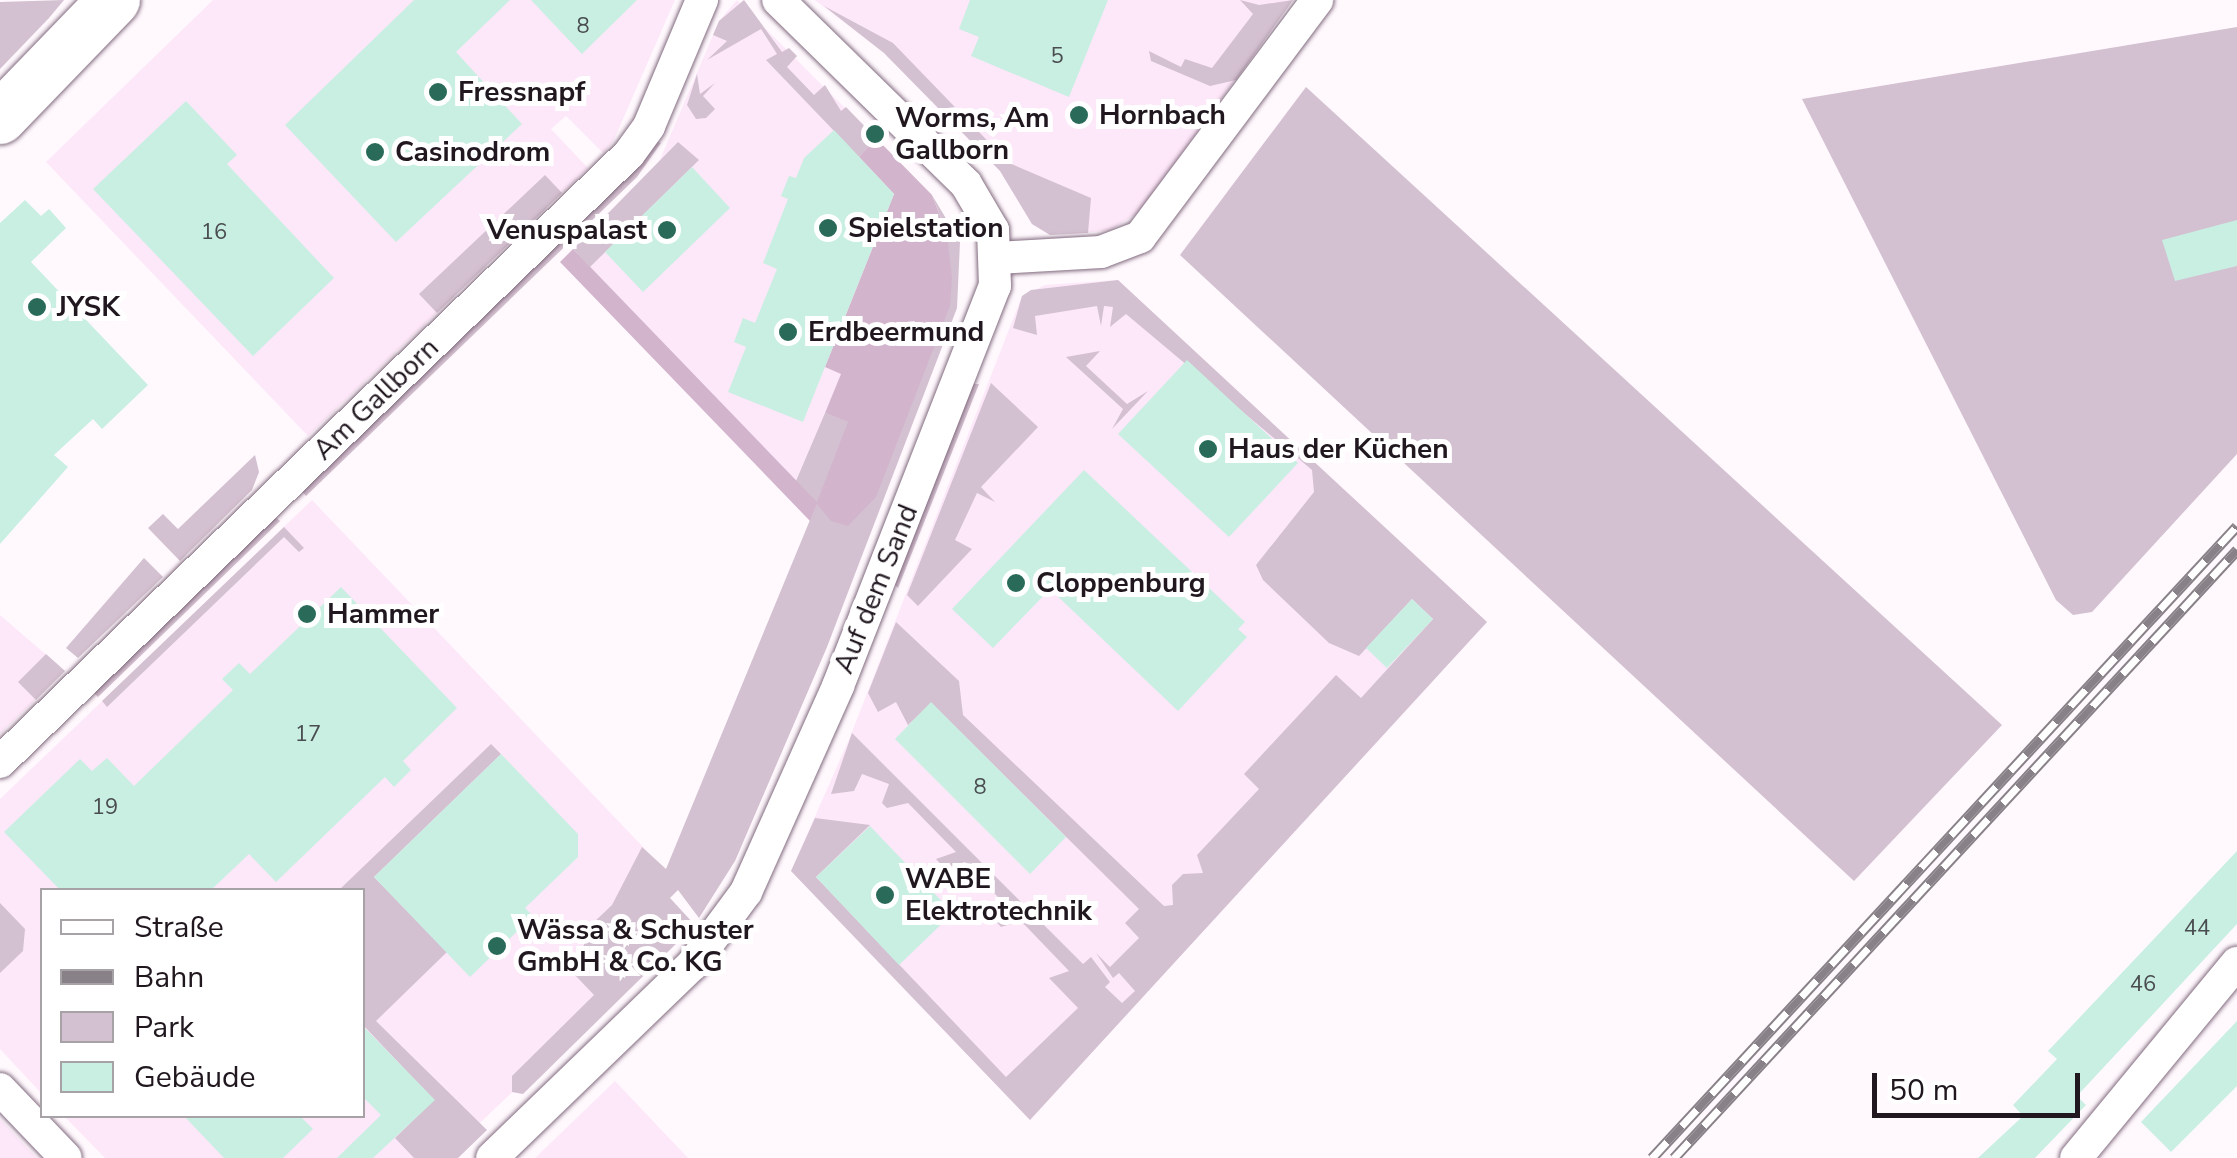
<!DOCTYPE html>
<meta charset="utf-8">
<style>
body{margin:0}
#map{position:relative;width:2237px;height:1158px;overflow:hidden;background:#fff9fe;font-family:"Nunito Sans",sans-serif}
div>[style]{position:absolute}
[style*='--x']{left:calc(var(--x)*1px);top:calc(var(--y)*1px);width:calc(var(--w)*1px);rotate:calc(var(--a)*1deg)}
.built>*{inset:0;background:#fde8f9}
.green>*{inset:0;background:#d3c0d0}
.forest>*{inset:0;background:#d2b5cd}
.building>*{inset:0;background:#c9eee2}
.roads{filter:drop-shadow(0 0 2px #826b7f) drop-shadow(0 0 2px #826b7f)}
.street>*{height:32px;margin:-16px;padding:0 16px;transform-origin:16px;border-radius:16px;background:#fff}
.primary>*{height:52px;margin:-26px;padding:0 26px;transform-origin:26px;border-radius:26px;background:#fff}
.rail>*{height:11px;margin-top:-5.5px;transform-origin:0;background:repeating-linear-gradient(90deg,#fff 0 22px,#898188 0 44px);box-sizing:border-box;border-block:2px solid #898188}
.dots>*{width:28px;height:28px;translate:-50% -50%;box-sizing:border-box;border:5px solid #fff;border-radius:50%}
span{translate:-50% -50%;white-space:nowrap;text-align:center;line-height:1.15;-webkit-text-stroke:10px #fff;paint-order:stroke}
.number-label{font-size:22px;color:#4a4d50}
.number-label span{-webkit-text-stroke-width:0}
.poi-label{font-size:28px;color:#20171f;font-weight:700}
.left{translate:0 -50%;text-align:left}
.right{translate:-100% -50%;text-align:right}
.street-label{font-size:28px;color:#20171f}
.legend{position:absolute;left:40px;top:888px;width:325px;height:230px;box-sizing:border-box;background:#fff;border:2px solid #a6a2a5;margin:0;padding:12px 18px;list-style:none;font-size:30px;color:#20171f}
.legend li{display:flex;align-items:center;gap:20px;height:50px}
.legend b{width:50px;border:2px solid #a6a2a5}
.scale{position:absolute;left:1872px;top:1073px;width:208px;height:45px;box-sizing:border-box;border:5px solid #20171f;border-top:0;padding-left:12px;font-size:30px;line-height:35px;white-space:nowrap;color:#20171f;-webkit-text-stroke:8px #fff;paint-order:stroke}
</style>
<div id="map">
<div class="built">
<i style="clip-path:polygon(213px 0,675px 0,613px 142px,603px 153px,566px 116px,551px 129px,588px 168px,308px 436px,46px 162px)"></i>
<i style="clip-path:polygon(737px 0,932px 195px,817px 503px,573px 249px,659px 162px,719px 21px)"></i>
<i style="clip-path:polygon(815px 0,1293px 0,1139px 212px,1111px 230px,1063px 235px,1032px 224px,1000px 171px,884px 53px)"></i>
<i style="clip-path:polygon(1118px 280px,1487px 622px,1030px 1120px,791px 871px,850px 737px,1022px 296px,1045px 285px)"></i>
<i style="clip-path:polygon(312px 500px,665px 870px,607px 1002px,443px 1158px,105px 1158px,64px 1116px,362px 1116px,362px 890px,42px 890px,42px 1094px,0 1049px,0 799px)"></i>
<i style="clip-path:polygon(0 615px,65px 671px,0 734px)"></i>
<i style="clip-path:polygon(615px 1081px,688px 1158px,535px 1158px)"></i>
<i style="clip-path:polygon(0 1119px,37px 1158px,0 1158px)"></i>
</div>
<div class="green">
<i style="clip-path:polygon(64px 0,49px 18px,0 69px,0 2px)"></i>
<i style="clip-path:polygon(744px 0,782px 52px,789px 48px,797px 56px,787px 67px,814px 95px,825px 85px,841px 111px,846px 107px,876px 138px,859px 157px,766px 60px,777px 54px,761px 29px,707px 60px,727px 41px,713px 35px,719px 21px)"></i>
<i style="clip-path:polygon(1240px 0,1259px 5px,1293px 0,1236px 80px,1210px 86px,1151px 61px,1149px 51px,1181px 67px,1185px 59px,1212px 68px,1253px 14px)"></i>
<i style="clip-path:polygon(824px 6px,893px 43px,1009px 163px,1091px 198px,1088px 233px,1050px 235px,1032px 224px,1000px 171px,884px 53px)"></i>
<i style="clip-path:polygon(2237px 27px,2237px 454px,2092px 612px,2073px 615px,2056px 600px,1802px 99px)"></i>
<i style="clip-path:polygon(697px 74px,700px 94px,715px 83px,703px 96px,715px 109px,706px 118px,696px 119px,687px 105px)"></i>
<i style="clip-path:polygon(1306px 87px,2002px 725px,1854px 881px,1180px 255px)"></i>
<i style="clip-path:polygon(654px 140px,661px 143px,637px 177px,306px 496px,300px 489px)"></i>
<i style="clip-path:polygon(678px 142px,699px 160px,590px 267px,573px 249px)"></i>
<i style="clip-path:polygon(545px 175px,562px 193px,437px 313px,419px 294px)"></i>
<i style="clip-path:polygon(932px 195px,960px 242px,957px 308px,827px 647px,735px 861px,699px 918px,678px 890px,670px 898px,694px 924px,683px 937px,523px 1094px,512px 1092px,512px 1076px,594px 995px,573px 973px,592px 924px,612px 905px,642px 847px,666px 869px,817px 503px,796px 481px,825px 413px,849px 422px,947px 234px)"></i>
<i style="clip-path:polygon(1118px 280px,1487px 622px,1030px 1120px,791px 871px,815px 818px,870px 825px,816px 877px,1006px 1077px,1078px 1008px,1049px 978px,1069px 971px,1021px 921px,1001px 927px,993px 918px,1012px 912px,965px 862px,944px 868px,936px 859px,956px 852px,908px 803px,887px 808px,882px 803px,889px 784px,862px 774px,854px 791px,831px 794px,852px 733px,1083px 964px,1091px 957px,1110px 982px,1105px 987px,1122px 1003px,1135px 991px,1119px 973px,1113px 978px,1096px 953px,1110px 967px,1139px 938px,1125px 923px,1139px 909px,931px 703px,908px 725px,896px 702px,878px 712px,868px 693px,896px 622px,959px 681px,963px 715px,1164px 906px,1173px 905px,1172px 885px,1183px 874px,1203px 873px,1197px 855px,1259px 789px,1244px 774px,1336px 675px,1361px 698px,1433px 619px,1412px 599px,1359px 656px,1329px 643px,1263px 580px,1256px 565px,1314px 492px,1312px 470px,1126px 314px,1110px 327px,1113px 307px,1104px 306px,1101px 326px,1097px 306px,1035px 316px,1037px 335px,1013px 328px,1022px 296px,1031px 290px)"></i>
<i style="clip-path:polygon(1100px 351px,1086px 366px,1127px 404px,1148px 391px,1112px 429px,1123px 409px,1066px 357px)"></i>
<i style="clip-path:polygon(991px 383px,1038px 427px,981px 487px,995px 502px,977px 493px,955px 540px,972px 549px,918px 606px,907px 595px)"></i>
<i style="clip-path:polygon(972px 384px,979px 384px,898px 588px,894px 584px)"></i>
<i style="clip-path:polygon(255px 455px,259px 472px,252px 490px,180px 561px,148px 528px,163px 514px,178px 529px)"></i>
<i style="clip-path:polygon(274px 516px,280px 521px,98px 697px,92px 691px)"></i>
<i style="clip-path:polygon(284px 527px,304px 548px,299px 552px,284px 537px,107px 707px,102px 701px)"></i>
<i style="clip-path:polygon(144px 558px,163px 577px,78px 658px,66px 648px)"></i>
<i style="clip-path:polygon(46px 654px,65px 671px,36px 700px,18px 682px)"></i>
<i style="clip-path:polygon(491px 744px,501px 754px,374px 877px,447px 952px,376px 1021px,487px 1130px,458px 1158px,414px 1158px,395px 1138px,434px 1100px,363px 1025px,362px 890px,339px 890px)"></i>
<i style="clip-path:polygon(0 903px,25px 929px,23px 951px,0 973px)"></i>
</div>
<div class="forest">
<i style="clip-path:polygon(876px 138px,932px 195px,947px 234px,952px 278px,950px 306px,876px 497px,848px 526px,831px 521px,817px 504px,810px 521px,560px 262px,573px 249px,817px 502px,848px 422px,825px 413px,841px 374px,825px 367px,894px 194px,859px 157px)"></i>
</div>
<div class="building">
<i style="clip-path:polygon(414px 0,510px 0,456px 52px,522px 124px,396px 242px,285px 125px)"></i>
<i style="clip-path:polygon(531px 0,637px 0,582px 54px)"></i>
<i style="clip-path:polygon(970px 0,1108px 0,1069px 97px,971px 56px,979px 37px,959px 29px)"></i>
<i style="clip-path:polygon(186px 101px,237px 155px,227px 164px,334px 278px,253px 356px,93px 189px)"></i>
<i style="clip-path:polygon(834px 130px,894px 194px,803px 422px,728px 392px,746px 347px,734px 342px,743px 318px,755px 323px,777px 269px,763px 263px,788px 199px,781px 196px,789px 176px,796px 178px,804px 158px)"></i>
<i style="clip-path:polygon(692px 167px,730px 208px,643px 292px,605px 252px)"></i>
<i style="clip-path:polygon(25px 200px,41px 216px,49px 209px,66px 228px,31px 262px,148px 385px,102px 429px,93px 419px,54px 455px,68px 467px,0 544px,0 223px)"></i>
<i style="clip-path:polygon(2237px 220px,2237px 266px,2175px 281px,2162px 240px)"></i>
<i style="clip-path:polygon(1187px 360px,1298px 463px,1229px 537px,1118px 434px)"></i>
<i style="clip-path:polygon(1084px 470px,1245px 622px,1238px 629px,1247px 637px,1178px 711px,1050px 589px,993px 648px,952px 609px)"></i>
<i style="clip-path:polygon(341px 587px,457px 708px,403px 761px,411px 770px,394px 787px,385px 777px,276px 882px,249px 854px,211px 890px,60px 890px,4px 832px,80px 759px,92px 771px,107px 758px,134px 786px,233px 690px,222px 679px,239px 663px,250px 674px)"></i>
<i style="clip-path:polygon(1412px 599px,1433px 619px,1387px 668px,1366px 648px)"></i>
<i style="clip-path:polygon(931px 702px,1066px 837px,1030px 874px,895px 739px)"></i>
<i style="clip-path:polygon(501px 754px,578px 834px,578px 857px,525px 908px,533px 916px,470px 977px,374px 877px)"></i>
<i style="clip-path:polygon(870px 826px,953px 913px,899px 965px,816px 877px)"></i>
<i style="clip-path:polygon(2237px 851px,2237px 924px,2077px 1096px,2086px 1105px,2035px 1158px,1978px 1158px,2023px 1116px,2013px 1105px,2057px 1059px,2048px 1051px)"></i>
<i style="clip-path:polygon(2237px 1021px,2237px 1086px,2171px 1152px,2141px 1122px)"></i>
<i style="clip-path:polygon(362px 1025px,435px 1100px,373px 1158px,337px 1158px,381px 1115px,362px 1096px)"></i>
<i style="clip-path:polygon(184px 1116px,300px 1116px,313px 1129px,283px 1158px,224px 1158px)"></i>
</div>
<div class="roads">
<div class="street">
<i style="--x:997;--y:258;--w:104;--a:-3.3"></i>
<i style="--x:1101;--y:252;--w:42;--a:-21"></i>
<i style="--x:1140;--y:237;--w:296;--a:-53.2"></i>
<i style="--x:0;--y:762;--w:875;--a:-44.03"></i>
<i style="--x:629;--y:154;--w:34;--a:-54"></i>
<i style="--x:649;--y:126;--w:137;--a:-67.2"></i>
<i style="--x:0;--y:1089;--w:95;--a:46.3"></i>
<i style="--x:492;--y:1158;--w:278;--a:-44"></i>
<i style="--x:692;--y:965;--w:91;--a:-53.5"></i>
<i style="--x:746;--y:892;--w:226;--a:-65.9"></i>
<i style="--x:838;--y:686;--w:430;--a:-68.6"></i>
<i style="--x:995;--y:286;--w:56;--a:-92"></i>
<i style="--x:993;--y:230;--w:53;--a:-120.4"></i>
<i style="--x:966;--y:184;--w:263;--a:-135.6"></i>
<i style="--x:2076;--y:1158;--w:253;--a:-50.5"></i>
</div>
<div class="primary">
<i style="--x:0;--y:118;--w:164;--a:-46"></i>
</div>
</div>
<div class="rail">
<i style="--x:1652;--y:1158;--w:861;--a:-47.21"></i>
<i style="--x:1674;--y:1158;--w:829;--a:-47.2"></i>
</div>
<div class="dots">
<i style="left:438px;top:92px;background:#296a59"></i>
<i style="left:1079px;top:115px;background:#296a59"></i>
<i style="left:875px;top:134px;background:#296a59"></i>
<i style="left:375px;top:152px;background:#296a59"></i>
<i style="left:828px;top:228px;background:#296a59"></i>
<i style="left:667px;top:230px;background:#296a59"></i>
<i style="left:37px;top:307px;background:#296a59"></i>
<i style="left:788px;top:332px;background:#296a59"></i>
<i style="left:1208px;top:449px;background:#296a59"></i>
<i style="left:1016px;top:583px;background:#296a59"></i>
<i style="left:307px;top:614px;background:#296a59"></i>
<i style="left:885px;top:895px;background:#296a59"></i>
<i style="left:497px;top:946px;background:#296a59"></i>
</div>
<div class="number-label">
<span style="left:583px;top:27px">8</span>
<span style="left:1057px;top:57px">5</span>
<span style="left:214px;top:233px">16</span>
<span style="left:308px;top:735px">17</span>
<span style="left:980px;top:788px">8</span>
<span style="left:105px;top:808px">19</span>
<span style="left:2197px;top:929px">44</span>
<span style="left:2143px;top:985px">46</span>
</div>
<div class="poi-label">
<span class="left" style="left:458px;top:92px">Fressnapf</span>
<span class="left" style="left:1099px;top:115px">Hornbach</span>
<span class="left" style="left:895px;top:134px">Worms, Am<br>Gallborn</span>
<span class="left" style="left:395px;top:152px">Casinodrom</span>
<span class="left" style="left:848px;top:228px">Spielstation</span>
<span class="right" style="left:647px;top:230px">Venuspalast</span>
<span class="left" style="left:57px;top:307px">JYSK</span>
<span class="left" style="left:808px;top:332px">Erdbeermund</span>
<span class="left" style="left:1228px;top:449px">Haus der Küchen</span>
<span class="left" style="left:1036px;top:583px">Cloppenburg</span>
<span class="left" style="left:327px;top:614px">Hammer</span>
<span class="left" style="left:905px;top:895px">WABE<br>Elektrotechnik</span>
<span class="left" style="left:517px;top:946px">Wässa &amp; Schuster<br>GmbH &amp; Co. KG</span>
</div>
<div class="street-label">
<span style="left:376px;top:399px;rotate:-44deg">Am Gallborn</span>
<span style="left:876px;top:589px;rotate:-68deg">Auf dem Sand</span>
</div>
<ul class="legend">
<li><b style="height:12px;background:#fff"></b>Straße</li>
<li><b style="height:12px;background:#898188"></b>Bahn</li>
<li><b style="height:28px;background:#d3c0d0"></b>Park</li>
<li><b style="height:28px;background:#c9eee2"></b>Gebäude</li>
</ul>
<div class="scale">50 m</div>
</div>
